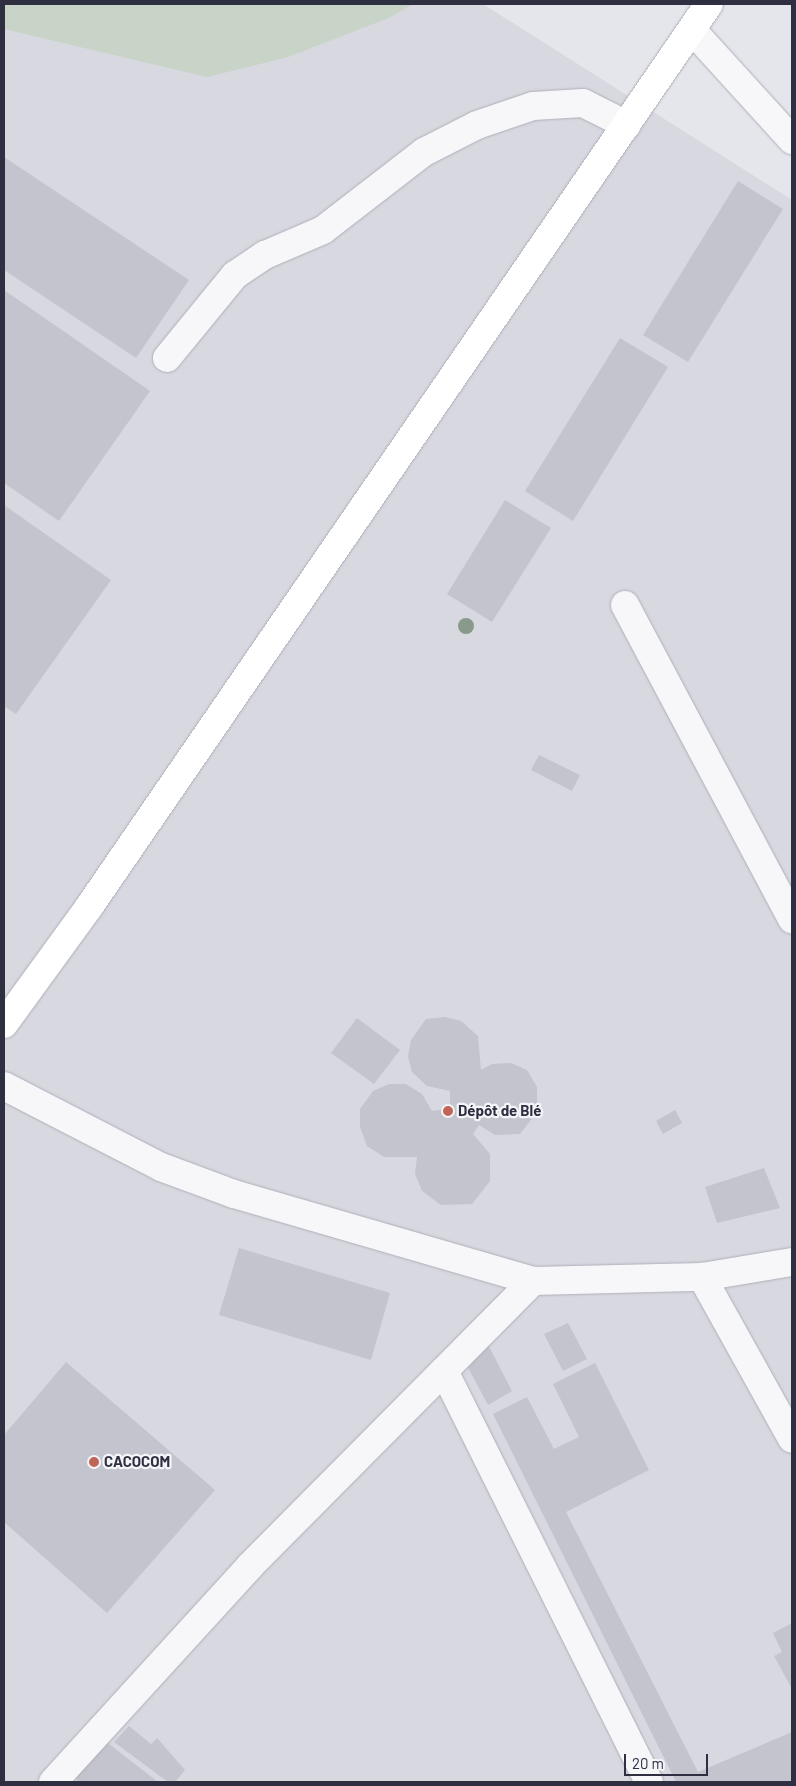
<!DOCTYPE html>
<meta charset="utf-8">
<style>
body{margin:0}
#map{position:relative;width:796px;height:1786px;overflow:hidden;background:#e5e6eb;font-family:Barlow,sans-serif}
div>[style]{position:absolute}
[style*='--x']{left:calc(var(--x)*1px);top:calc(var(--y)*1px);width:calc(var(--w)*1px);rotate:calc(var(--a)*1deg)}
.built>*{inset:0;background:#d7d8e0}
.green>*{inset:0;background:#c7d4c7}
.building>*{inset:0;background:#c3c4cd}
.roads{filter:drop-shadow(0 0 1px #aeafb8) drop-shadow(0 0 1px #aeafb8)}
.minor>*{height:28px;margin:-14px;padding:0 14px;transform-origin:14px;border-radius:14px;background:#f7f7fa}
.highway>*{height:28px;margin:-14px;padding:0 14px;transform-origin:14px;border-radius:14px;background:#fff}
.trees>*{width:16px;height:16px;margin:-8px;border-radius:50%;background:#899a8c}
.dots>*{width:14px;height:14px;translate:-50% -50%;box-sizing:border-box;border:2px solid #f4f5f8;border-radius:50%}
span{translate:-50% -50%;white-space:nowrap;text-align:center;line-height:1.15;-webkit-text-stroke:4.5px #f4f5f8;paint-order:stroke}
.poi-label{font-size:15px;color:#2e3042;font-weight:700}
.left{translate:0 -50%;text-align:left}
.frame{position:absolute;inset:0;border:5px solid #2e3042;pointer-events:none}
.scale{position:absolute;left:624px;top:1754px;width:84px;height:22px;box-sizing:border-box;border:2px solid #2e3042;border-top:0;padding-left:6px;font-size:15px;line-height:18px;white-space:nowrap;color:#2e3042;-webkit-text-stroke:4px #f4f5f8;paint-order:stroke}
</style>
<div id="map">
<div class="built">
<i style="clip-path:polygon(413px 4px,483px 4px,792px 200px,792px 1782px,4px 1782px,4px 29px,57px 40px,391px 17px)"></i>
</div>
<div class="green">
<i style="clip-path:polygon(4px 4px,413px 4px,391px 17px,288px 57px,207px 77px,4px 29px)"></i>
</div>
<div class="building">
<i style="clip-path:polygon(4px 157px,189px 280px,136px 358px,4px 270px)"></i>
<i style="clip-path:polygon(738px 181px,783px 209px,688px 362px,643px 335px)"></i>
<i style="clip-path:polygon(4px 290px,150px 391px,59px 521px,4px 483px)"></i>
<i style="clip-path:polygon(620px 338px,668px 367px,573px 521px,525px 491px)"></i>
<i style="clip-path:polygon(505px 500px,551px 528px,492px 622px,447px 594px)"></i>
<i style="clip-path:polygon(4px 505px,111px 580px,16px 714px,4px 706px)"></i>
<i style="clip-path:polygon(539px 755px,580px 775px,572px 791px,531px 770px)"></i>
<i style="clip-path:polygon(445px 1017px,461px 1021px,478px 1036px,481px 1070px,492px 1064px,511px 1063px,527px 1070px,537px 1087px,537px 1112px,520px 1134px,495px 1135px,479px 1125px,473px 1134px,490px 1154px,490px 1181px,472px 1204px,441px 1205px,422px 1191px,415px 1174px,417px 1157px,384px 1157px,367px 1146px,360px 1127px,360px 1109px,373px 1091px,389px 1084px,406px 1084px,422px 1094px,432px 1111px,450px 1108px,450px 1091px,427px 1086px,412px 1072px,408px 1056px,411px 1040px,426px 1019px)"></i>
<i style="clip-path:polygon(357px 1018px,400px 1050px,374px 1084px,331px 1053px)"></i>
<i style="clip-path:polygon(675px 1110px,682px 1123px,663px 1134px,656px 1121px)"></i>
<i style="clip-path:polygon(764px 1168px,780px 1208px,717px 1223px,705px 1187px)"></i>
<i style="clip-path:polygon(239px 1248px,390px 1293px,371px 1360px,219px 1315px)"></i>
<i style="clip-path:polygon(568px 1323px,587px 1359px,563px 1371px,544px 1334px)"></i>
<i style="clip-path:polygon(481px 1331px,512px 1391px,488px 1405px,456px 1345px)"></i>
<i style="clip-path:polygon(66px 1362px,215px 1490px,107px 1613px,4px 1522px,4px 1435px)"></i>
<i style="clip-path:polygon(595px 1363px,649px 1470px,566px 1512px,698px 1772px,792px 1732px,792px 1781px,676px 1782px,493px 1414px,527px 1397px,554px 1449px,579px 1437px,553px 1384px)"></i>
<i style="clip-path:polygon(792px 1623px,792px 1689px,774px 1656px,782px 1652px,773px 1633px)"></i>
<i style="clip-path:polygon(129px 1726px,151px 1744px,157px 1738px,185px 1770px,175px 1782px,168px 1782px,114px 1742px)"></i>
<i style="clip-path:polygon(104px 1740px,158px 1782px,80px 1782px,73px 1777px)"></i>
</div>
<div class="roads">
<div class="minor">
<i style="--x:692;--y:30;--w:149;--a:47.7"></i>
<i style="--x:167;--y:358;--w:107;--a:-50.7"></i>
<i style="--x:235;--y:275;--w:36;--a:-34"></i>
<i style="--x:265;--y:255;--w:63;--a:-23.3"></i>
<i style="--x:323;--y:230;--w:128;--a:-37.7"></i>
<i style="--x:424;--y:152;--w:59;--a:-27"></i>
<i style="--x:477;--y:125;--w:59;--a:-18.7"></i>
<i style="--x:533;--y:106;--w:50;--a:-3.4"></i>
<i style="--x:583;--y:103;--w:49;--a:26.6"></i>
<i style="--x:625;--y:605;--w:356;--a:62"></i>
<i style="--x:4;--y:1086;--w:177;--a:27.3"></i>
<i style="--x:161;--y:1167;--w:78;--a:20.3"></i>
<i style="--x:234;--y:1194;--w:311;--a:16.2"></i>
<i style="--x:533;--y:1281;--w:169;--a:-1.4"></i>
<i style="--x:702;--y:1277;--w:91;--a:-9.5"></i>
<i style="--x:702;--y:1277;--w:185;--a:60.9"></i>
<i style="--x:444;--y:1371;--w:459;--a:63.5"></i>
<i style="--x:53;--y:1782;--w:292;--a:-47.6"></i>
<i style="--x:250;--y:1566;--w:402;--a:-45.2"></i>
</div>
<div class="highway">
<i style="--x:4;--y:1024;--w:145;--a:-54"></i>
<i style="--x:89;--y:907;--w:1095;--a:-55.53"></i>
</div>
</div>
<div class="trees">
<i style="left:466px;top:626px"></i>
</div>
<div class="dots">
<i style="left:448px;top:1111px;background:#c16559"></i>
<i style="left:94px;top:1462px;background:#c16559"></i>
</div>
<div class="poi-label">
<span class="left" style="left:458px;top:1111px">Dépôt de Blé</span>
<span class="left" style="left:104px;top:1462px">CACOCOM</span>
</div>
<div class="frame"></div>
<div class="scale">20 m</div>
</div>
